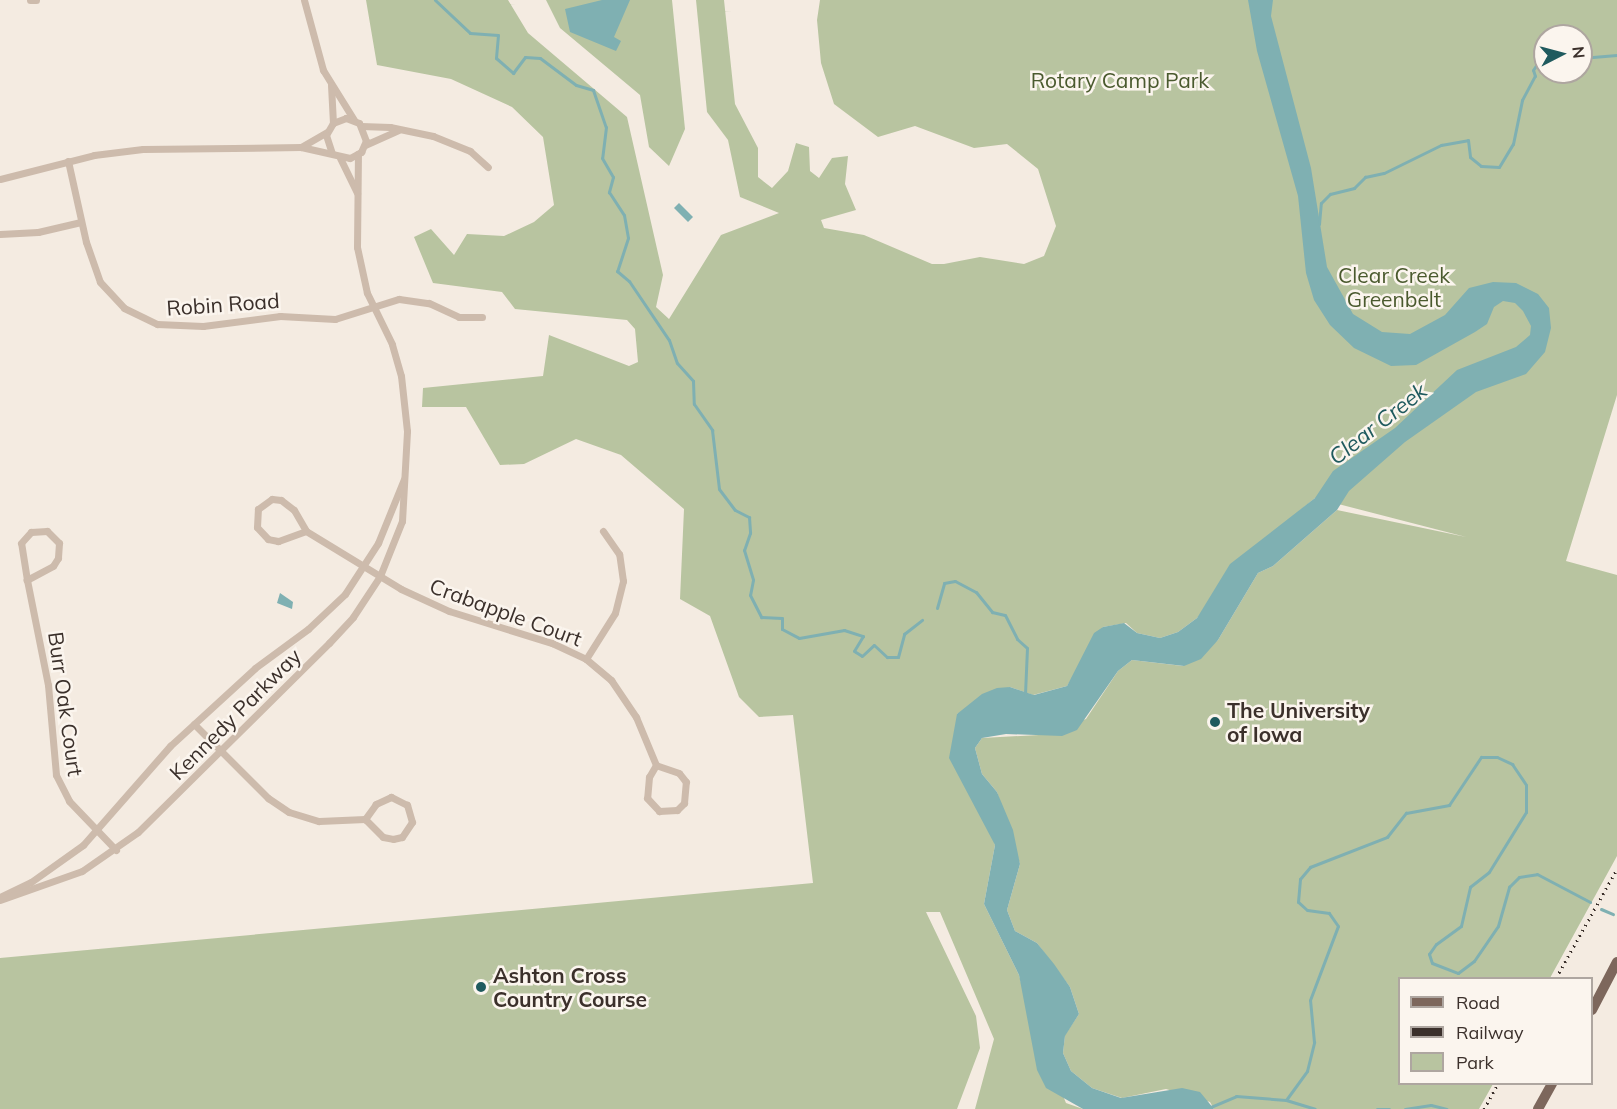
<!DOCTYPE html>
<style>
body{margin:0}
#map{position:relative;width:1617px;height:1109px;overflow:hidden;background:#f4ebe1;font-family:Mulish,sans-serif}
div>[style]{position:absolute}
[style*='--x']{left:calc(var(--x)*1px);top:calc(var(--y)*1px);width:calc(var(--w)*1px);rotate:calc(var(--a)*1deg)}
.green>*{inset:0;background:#b8c4a0}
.water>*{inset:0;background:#7fb0b2}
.stream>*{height:3px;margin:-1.5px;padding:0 1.5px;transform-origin:1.5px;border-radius:1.5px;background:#7fb0b2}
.street>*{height:7px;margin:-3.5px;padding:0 3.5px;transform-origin:3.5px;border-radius:3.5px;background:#cdbbac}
.primary>*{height:10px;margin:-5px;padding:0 5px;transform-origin:5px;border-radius:5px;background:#7d675c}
.rail>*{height:3px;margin-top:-1.5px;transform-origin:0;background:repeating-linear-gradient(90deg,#3b302b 0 1.5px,transparent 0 6px)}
.dots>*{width:16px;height:16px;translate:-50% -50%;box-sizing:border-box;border:3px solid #fbf5ee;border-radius:50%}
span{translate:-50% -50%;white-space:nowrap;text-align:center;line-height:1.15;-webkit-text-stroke:5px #fbf5ee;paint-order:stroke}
.park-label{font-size:21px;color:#4a5a2e}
.street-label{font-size:21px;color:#3b302b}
.poi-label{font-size:21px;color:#3b302b;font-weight:700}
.left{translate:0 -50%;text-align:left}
.water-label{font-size:22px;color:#1f5a5e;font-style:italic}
.legend{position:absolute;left:1398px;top:977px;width:195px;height:108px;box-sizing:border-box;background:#fbf5ee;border:2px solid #aea6a0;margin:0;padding:8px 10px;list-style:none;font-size:18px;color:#3b302b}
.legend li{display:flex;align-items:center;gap:12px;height:30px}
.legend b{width:30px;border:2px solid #aea6a0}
.north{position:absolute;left:1533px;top:24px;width:60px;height:60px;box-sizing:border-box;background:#fbf5ee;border:2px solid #aea6a0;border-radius:50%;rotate:84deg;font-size:16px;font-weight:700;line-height:24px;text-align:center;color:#3b302b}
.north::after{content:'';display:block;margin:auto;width:21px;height:27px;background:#1f5a5e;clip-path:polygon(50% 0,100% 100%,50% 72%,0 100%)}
</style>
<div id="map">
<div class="green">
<i style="clip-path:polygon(evenodd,366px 0,508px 0,528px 33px,627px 117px,663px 275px,656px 307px,669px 319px,721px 235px,779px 213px,740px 197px,728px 140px,707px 112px,696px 0,724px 0,735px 104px,758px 148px,758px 177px,772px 188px,788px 171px,796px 143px,809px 147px,810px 171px,819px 178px,832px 158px,848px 156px,845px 184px,856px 210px,821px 220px,824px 228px,864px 235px,932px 264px,944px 264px,980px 257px,1024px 264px,1044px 256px,1056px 226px,1038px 169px,1007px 144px,974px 148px,915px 126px,878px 137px,834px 104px,821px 63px,817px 20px,820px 0,1617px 0,1617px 395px,1566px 561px,1617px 575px,1617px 856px,1550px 978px,1400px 978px,1400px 1084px,1493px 1084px,1479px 1109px,1214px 1109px,1210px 1102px,1166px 1089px,1122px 1098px,1092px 1088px,1071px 1071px,1063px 1053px,1065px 1035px,1079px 1014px,1070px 987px,1037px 943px,1015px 931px,1007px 910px,1020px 864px,997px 792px,982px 774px,975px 748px,982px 738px,1039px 735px,1086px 719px,1118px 671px,1132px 660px,1183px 666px,1218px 640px,1258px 573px,1273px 566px,1337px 510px,1466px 537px,1315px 498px,1258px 545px,1197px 618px,1178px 632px,1160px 638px,1137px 633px,1126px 623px,1103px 627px,1067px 686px,1033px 695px,1010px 687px,957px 714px,995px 845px,984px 904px,1019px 975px,1029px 1013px,1066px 1103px,1083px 1109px,975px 1109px,994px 1039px,940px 912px,926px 912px,976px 1016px,980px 1048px,957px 1109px,0 1109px,0 958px,813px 883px,793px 715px,759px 717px,739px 697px,710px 616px,680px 599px,684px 509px,621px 455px,576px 439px,524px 464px,500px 465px,466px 407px,422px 407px,423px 388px,543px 376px,549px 335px,629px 366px,638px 362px,635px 329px,627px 320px,515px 309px,502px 292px,433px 283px,414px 237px,431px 229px,454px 255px,467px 234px,504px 236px,534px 222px,554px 205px,543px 137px,512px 107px,451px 79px,377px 65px,366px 0,1545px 36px,1581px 36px,1581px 72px,1545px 72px,1545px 36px)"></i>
<i style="clip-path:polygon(546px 0,672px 0,685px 129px,669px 166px,649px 147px,640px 95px,560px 28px)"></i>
</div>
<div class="water">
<i style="clip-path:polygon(602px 0,630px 0,614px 37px,621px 41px,616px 51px,570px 32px,565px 9px)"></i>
<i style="clip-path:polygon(1248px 0,1273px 0,1271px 16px,1311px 168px,1327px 267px,1353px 314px,1382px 332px,1410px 334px,1445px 315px,1469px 288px,1493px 282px,1516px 283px,1538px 294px,1549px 308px,1551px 328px,1545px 352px,1526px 374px,1476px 392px,1405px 442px,1349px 491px,1337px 510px,1273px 566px,1258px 573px,1218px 640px,1201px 659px,1184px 666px,1132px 660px,1118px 671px,1077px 730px,1062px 736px,1006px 734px,982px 738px,975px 748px,982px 774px,997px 792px,1013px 830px,1020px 864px,1007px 910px,1015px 931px,1037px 943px,1054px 964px,1070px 987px,1079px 1014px,1065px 1036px,1063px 1053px,1071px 1071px,1092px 1088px,1121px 1098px,1182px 1088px,1200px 1092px,1214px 1109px,1083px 1109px,1046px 1088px,1037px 1070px,1019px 975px,984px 904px,995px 845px,949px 758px,957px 714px,982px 694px,997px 688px,1010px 687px,1034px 695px,1067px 686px,1094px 633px,1103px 627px,1124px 623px,1137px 633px,1160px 638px,1178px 632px,1197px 618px,1230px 564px,1315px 498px,1333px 471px,1395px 428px,1457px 370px,1516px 347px,1530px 335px,1531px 326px,1523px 311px,1515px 303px,1503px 301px,1494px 307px,1487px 324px,1475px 332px,1416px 365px,1391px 366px,1354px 348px,1330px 325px,1314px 300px,1306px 273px,1298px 196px,1257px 51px)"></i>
<i style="clip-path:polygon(679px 203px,693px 217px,688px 222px,674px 208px)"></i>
<i style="clip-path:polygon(280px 593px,293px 602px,292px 609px,277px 603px)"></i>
</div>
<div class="stream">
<i style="--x:435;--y:0;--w:48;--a:43.3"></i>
<i style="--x:470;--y:33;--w:28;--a:4"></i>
<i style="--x:498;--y:35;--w:23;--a:95"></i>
<i style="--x:496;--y:58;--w:23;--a:41"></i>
<i style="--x:513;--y:73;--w:20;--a:-53"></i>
<i style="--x:525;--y:57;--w:15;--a:4"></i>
<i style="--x:540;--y:58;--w:45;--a:36.9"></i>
<i style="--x:576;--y:85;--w:18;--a:16"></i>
<i style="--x:593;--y:90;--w:39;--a:71"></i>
<i style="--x:606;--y:127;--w:31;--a:97"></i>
<i style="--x:602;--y:158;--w:22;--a:60"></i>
<i style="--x:613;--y:177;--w:16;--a:105"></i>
<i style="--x:609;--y:192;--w:27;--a:57"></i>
<i style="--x:624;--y:215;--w:23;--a:80"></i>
<i style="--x:628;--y:238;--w:35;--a:108"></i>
<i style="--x:617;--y:271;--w:16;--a:40"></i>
<i style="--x:629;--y:281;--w:71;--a:55.9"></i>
<i style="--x:669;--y:340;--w:24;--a:71"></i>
<i style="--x:677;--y:363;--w:24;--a:48"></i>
<i style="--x:693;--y:381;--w:23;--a:88"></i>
<i style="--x:694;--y:404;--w:32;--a:55"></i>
<i style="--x:712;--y:430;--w:59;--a:83.2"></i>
<i style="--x:719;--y:489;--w:26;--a:53"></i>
<i style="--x:735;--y:510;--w:16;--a:27"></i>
<i style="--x:749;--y:517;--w:16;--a:86"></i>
<i style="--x:750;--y:533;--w:18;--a:109"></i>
<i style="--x:744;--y:550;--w:31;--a:73"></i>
<i style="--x:753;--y:580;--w:15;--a:101"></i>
<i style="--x:750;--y:595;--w:25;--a:63"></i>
<i style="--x:761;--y:617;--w:21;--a:3"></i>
<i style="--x:782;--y:618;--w:11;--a:90"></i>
<i style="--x:782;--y:629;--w:19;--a:28"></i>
<i style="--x:799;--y:638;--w:46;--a:-10.1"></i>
<i style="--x:844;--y:630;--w:20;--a:18"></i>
<i style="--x:863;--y:636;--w:17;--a:121"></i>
<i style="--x:854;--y:651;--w:9;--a:32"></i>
<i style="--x:862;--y:656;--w:16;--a:-43"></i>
<i style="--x:874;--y:645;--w:18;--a:43"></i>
<i style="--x:887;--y:657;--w:11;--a:0"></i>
<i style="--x:898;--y:657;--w:24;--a:-75"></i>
<i style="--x:904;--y:634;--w:23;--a:-38"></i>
<i style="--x:1581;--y:58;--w:36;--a:-5"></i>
<i style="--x:1319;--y:224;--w:21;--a:-85"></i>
<i style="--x:1321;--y:203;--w:13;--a:-45"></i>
<i style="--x:1330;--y:194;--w:25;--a:-14"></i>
<i style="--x:1354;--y:188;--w:16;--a:-45"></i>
<i style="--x:1365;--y:177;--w:19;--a:-12"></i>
<i style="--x:1384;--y:173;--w:64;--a:-26.2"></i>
<i style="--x:1441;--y:145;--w:27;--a:-10"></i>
<i style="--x:1468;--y:140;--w:17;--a:83"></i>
<i style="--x:1470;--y:157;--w:14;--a:39"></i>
<i style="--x:1481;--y:166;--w:18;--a:3"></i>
<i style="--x:1499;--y:167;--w:27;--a:-59"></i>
<i style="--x:1513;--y:144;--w:45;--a:-78.4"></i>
<i style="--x:1522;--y:100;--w:27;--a:-62"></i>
<i style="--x:1535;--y:76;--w:6;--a:-108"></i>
<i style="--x:1533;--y:70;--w:7;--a:-56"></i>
<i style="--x:1537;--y:64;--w:8;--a:-7"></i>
<i style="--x:937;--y:608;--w:26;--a:-74"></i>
<i style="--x:944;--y:583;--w:11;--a:-10"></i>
<i style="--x:955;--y:581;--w:24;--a:28"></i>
<i style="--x:976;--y:592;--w:26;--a:51"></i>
<i style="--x:992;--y:612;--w:13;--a:13"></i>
<i style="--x:1005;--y:615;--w:27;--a:63"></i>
<i style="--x:1017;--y:639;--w:13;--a:42"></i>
<i style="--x:1027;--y:648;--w:46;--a:92.5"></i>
<i style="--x:1601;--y:909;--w:13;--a:23"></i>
<i style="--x:1286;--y:1100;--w:30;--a:17"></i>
<i style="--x:1206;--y:1109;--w:33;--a:-23"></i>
<i style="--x:1236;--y:1096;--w:50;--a:4.6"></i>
<i style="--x:1286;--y:1100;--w:36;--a:-54"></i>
<i style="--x:1307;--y:1071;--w:30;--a:-76"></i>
<i style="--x:1314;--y:1042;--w:42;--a:-95.4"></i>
<i style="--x:1310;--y:1000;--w:79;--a:-69.3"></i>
<i style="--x:1338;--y:926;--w:16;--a:-125"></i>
<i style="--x:1329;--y:913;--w:22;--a:-172"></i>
<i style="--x:1307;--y:910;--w:12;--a:-138"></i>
<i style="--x:1298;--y:902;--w:23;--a:-85"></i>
<i style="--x:1300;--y:879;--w:16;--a:-50"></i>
<i style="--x:1310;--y:867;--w:83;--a:-21.3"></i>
<i style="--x:1387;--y:837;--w:31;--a:-52"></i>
<i style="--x:1406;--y:813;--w:44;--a:-10.5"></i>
<i style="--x:1449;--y:805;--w:58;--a:-56.3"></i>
<i style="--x:1481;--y:757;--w:16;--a:0"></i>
<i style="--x:1497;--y:757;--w:17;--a:25"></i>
<i style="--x:1512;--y:764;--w:25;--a:56"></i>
<i style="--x:1526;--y:785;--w:27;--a:90"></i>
<i style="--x:1526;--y:812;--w:70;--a:121.7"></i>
<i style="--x:1489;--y:872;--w:24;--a:142"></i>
<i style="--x:1470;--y:887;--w:40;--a:103"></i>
<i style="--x:1461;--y:926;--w:31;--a:144"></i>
<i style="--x:1436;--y:944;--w:12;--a:125"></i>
<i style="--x:1429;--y:954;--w:9;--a:72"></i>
<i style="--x:1432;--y:963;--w:28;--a:21"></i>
<i style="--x:1458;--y:973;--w:20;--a:-37"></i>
<i style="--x:1474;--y:961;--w:42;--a:-55.6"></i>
<i style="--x:1498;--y:926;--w:41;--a:-74.2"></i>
<i style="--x:1509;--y:887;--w:14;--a:-45"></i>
<i style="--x:1519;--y:877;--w:18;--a:-9"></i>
<i style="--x:1537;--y:874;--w:60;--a:27.8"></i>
<i style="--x:1377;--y:1109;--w:12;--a:0"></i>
<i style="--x:1405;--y:1109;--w:26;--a:-9"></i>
<i style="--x:1431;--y:1105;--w:16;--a:14"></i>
</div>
<div class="street">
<i style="--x:30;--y:0;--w:6;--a:0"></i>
<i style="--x:304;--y:0;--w:73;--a:74.8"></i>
<i style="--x:323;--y:70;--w:59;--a:58.2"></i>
<i style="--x:331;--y:85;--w:38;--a:87"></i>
<i style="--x:361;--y:126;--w:29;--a:2"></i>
<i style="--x:390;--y:127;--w:44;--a:11.8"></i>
<i style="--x:433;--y:136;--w:40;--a:22"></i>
<i style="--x:470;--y:151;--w:24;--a:42"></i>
<i style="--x:365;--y:145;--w:36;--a:-24"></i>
<i style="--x:301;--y:147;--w:30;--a:-30"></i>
<i style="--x:340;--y:158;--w:39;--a:64"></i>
<i style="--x:68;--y:161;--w:83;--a:77.5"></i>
<i style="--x:86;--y:242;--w:42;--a:70.7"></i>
<i style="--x:100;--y:282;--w:35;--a:47"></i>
<i style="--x:124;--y:308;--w:37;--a:26"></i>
<i style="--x:157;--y:324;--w:46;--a:2.5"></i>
<i style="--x:203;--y:326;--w:78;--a:-7.4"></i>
<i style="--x:280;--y:316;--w:55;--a:3.1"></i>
<i style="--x:335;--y:319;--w:67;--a:-17.4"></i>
<i style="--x:399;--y:299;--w:30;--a:8"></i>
<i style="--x:429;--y:303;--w:33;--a:25"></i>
<i style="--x:459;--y:317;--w:23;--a:0"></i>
<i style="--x:0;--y:179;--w:97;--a:-14.3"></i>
<i style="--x:94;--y:155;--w:49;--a:-7"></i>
<i style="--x:143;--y:149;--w:158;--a:-0.7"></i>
<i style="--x:301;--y:147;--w:50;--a:12.7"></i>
<i style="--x:350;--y:158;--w:13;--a:-29"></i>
<i style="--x:361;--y:152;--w:12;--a:-66"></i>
<i style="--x:366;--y:141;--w:19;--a:-111"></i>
<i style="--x:359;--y:123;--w:14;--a:-159"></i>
<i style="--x:346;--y:118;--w:14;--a:159"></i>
<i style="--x:333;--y:123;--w:14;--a:120"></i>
<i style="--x:326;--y:135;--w:19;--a:72"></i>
<i style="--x:0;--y:234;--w:38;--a:-3"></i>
<i style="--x:38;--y:232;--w:44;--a:-13.1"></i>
<i style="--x:306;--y:531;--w:30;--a:160"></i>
<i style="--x:278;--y:541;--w:10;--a:-169"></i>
<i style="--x:268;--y:539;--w:16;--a:-133"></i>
<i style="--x:257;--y:527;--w:18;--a:-87"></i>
<i style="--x:258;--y:509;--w:17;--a:-36"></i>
<i style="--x:272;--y:499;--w:9;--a:6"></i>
<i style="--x:281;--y:500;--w:16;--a:38"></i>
<i style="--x:294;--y:510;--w:24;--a:60"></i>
<i style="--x:306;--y:531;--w:111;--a:31.4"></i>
<i style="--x:401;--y:589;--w:53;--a:24.6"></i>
<i style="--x:449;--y:611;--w:108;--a:17.3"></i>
<i style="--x:552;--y:643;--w:38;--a:25"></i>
<i style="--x:586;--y:659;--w:33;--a:40"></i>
<i style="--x:611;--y:680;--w:45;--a:56"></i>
<i style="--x:636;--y:717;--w:52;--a:67.4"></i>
<i style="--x:656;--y:765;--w:14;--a:120"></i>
<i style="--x:649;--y:777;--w:21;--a:95"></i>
<i style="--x:647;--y:798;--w:18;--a:47"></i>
<i style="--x:659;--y:811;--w:18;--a:-3"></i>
<i style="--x:677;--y:810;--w:10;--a:-45"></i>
<i style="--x:684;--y:803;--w:21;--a:-85"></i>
<i style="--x:686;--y:782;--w:11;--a:-128"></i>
<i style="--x:679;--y:773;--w:24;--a:-161"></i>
<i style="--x:27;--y:580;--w:37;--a:-99"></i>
<i style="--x:21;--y:543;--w:15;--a:-48"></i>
<i style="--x:31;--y:532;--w:16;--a:-4"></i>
<i style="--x:47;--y:531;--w:17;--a:45"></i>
<i style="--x:59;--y:543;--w:15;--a:94"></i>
<i style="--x:58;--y:558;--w:9;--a:122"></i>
<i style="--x:53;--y:566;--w:30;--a:152"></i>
<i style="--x:27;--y:580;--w:107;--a:78.7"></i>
<i style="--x:48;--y:685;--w:90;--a:84.9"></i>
<i style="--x:56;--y:775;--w:29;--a:63"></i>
<i style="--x:69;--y:801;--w:68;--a:46.2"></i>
<i style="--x:586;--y:659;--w:54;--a:-57.8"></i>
<i style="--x:615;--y:613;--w:33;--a:-76"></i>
<i style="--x:623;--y:581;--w:27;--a:-98"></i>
<i style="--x:619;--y:554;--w:28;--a:-125"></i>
<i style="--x:194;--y:724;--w:105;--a:45"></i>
<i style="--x:268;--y:798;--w:25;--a:34"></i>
<i style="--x:289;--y:812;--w:31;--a:17"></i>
<i style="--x:319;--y:821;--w:46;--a:-2.5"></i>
<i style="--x:365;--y:819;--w:25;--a:45"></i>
<i style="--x:383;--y:837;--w:10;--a:11"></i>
<i style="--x:393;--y:839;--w:9;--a:-13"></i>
<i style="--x:402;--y:837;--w:18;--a:-56"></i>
<i style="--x:412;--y:822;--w:18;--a:-106"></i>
<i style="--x:407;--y:805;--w:18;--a:-153"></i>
<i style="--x:391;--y:797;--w:17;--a:155"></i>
<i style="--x:376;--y:804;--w:19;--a:126"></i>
<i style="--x:0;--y:897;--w:34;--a:-26"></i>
<i style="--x:31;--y:882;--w:64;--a:-35.4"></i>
<i style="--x:83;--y:845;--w:132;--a:-48.7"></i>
<i style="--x:170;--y:746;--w:115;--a:-42.5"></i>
<i style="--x:255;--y:668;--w:66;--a:-36.3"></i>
<i style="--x:308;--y:629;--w:51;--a:-43.4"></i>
<i style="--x:345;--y:594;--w:61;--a:-57.1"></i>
<i style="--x:378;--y:543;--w:69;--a:-67.9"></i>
<i style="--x:0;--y:900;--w:87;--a:-19.5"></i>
<i style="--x:82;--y:871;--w:68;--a:-34.9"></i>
<i style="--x:138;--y:832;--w:269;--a:-44.7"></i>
<i style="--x:329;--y:643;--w:35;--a:-47"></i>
<i style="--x:353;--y:617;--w:49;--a:-56.6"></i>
<i style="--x:380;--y:576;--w:59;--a:-68.2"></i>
<i style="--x:402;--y:521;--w:90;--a:-86.8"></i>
<i style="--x:407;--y:431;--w:55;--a:-96.2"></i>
<i style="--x:401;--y:376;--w:33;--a:-106"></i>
<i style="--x:392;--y:344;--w:57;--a:-116.1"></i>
<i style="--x:367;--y:293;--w:47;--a:-102.3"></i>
<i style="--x:357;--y:247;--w:93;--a:-89.4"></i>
</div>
<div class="primary">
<i style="--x:1592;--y:1010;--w:54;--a:-62.5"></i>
<i style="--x:1538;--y:1109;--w:29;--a:-61"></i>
</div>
<div class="rail">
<i style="--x:1556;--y:978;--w:125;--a:-60.8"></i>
<i style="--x:1484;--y:1109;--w:29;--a:-61"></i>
</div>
<div class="dots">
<i style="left:1215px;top:722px;background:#1f5a5e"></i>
<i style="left:481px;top:987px;background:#1f5a5e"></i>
</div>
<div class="park-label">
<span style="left:1120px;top:80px">Rotary Camp Park</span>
<span style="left:1394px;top:287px">Clear Creek<br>Greenbelt</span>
</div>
<div class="street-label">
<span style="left:223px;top:304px;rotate:-4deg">Robin Road</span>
<span style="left:506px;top:612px;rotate:20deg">Crabapple Court</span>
<span style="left:66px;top:704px;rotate:82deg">Burr Oak Court</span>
<span style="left:235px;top:714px;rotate:-45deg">Kennedy Parkway</span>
</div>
<div class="poi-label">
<span class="left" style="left:1227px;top:722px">The University<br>of Iowa</span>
<span class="left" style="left:493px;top:987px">Ashton Cross<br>Country Course</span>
</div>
<div class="water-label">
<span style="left:1378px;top:424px;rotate:-38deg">Clear Creek</span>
</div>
<ul class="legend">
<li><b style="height:8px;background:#7d675c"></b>Road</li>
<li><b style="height:8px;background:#3b302b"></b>Railway</li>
<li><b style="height:16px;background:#b8c4a0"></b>Park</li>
</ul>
<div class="north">N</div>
</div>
